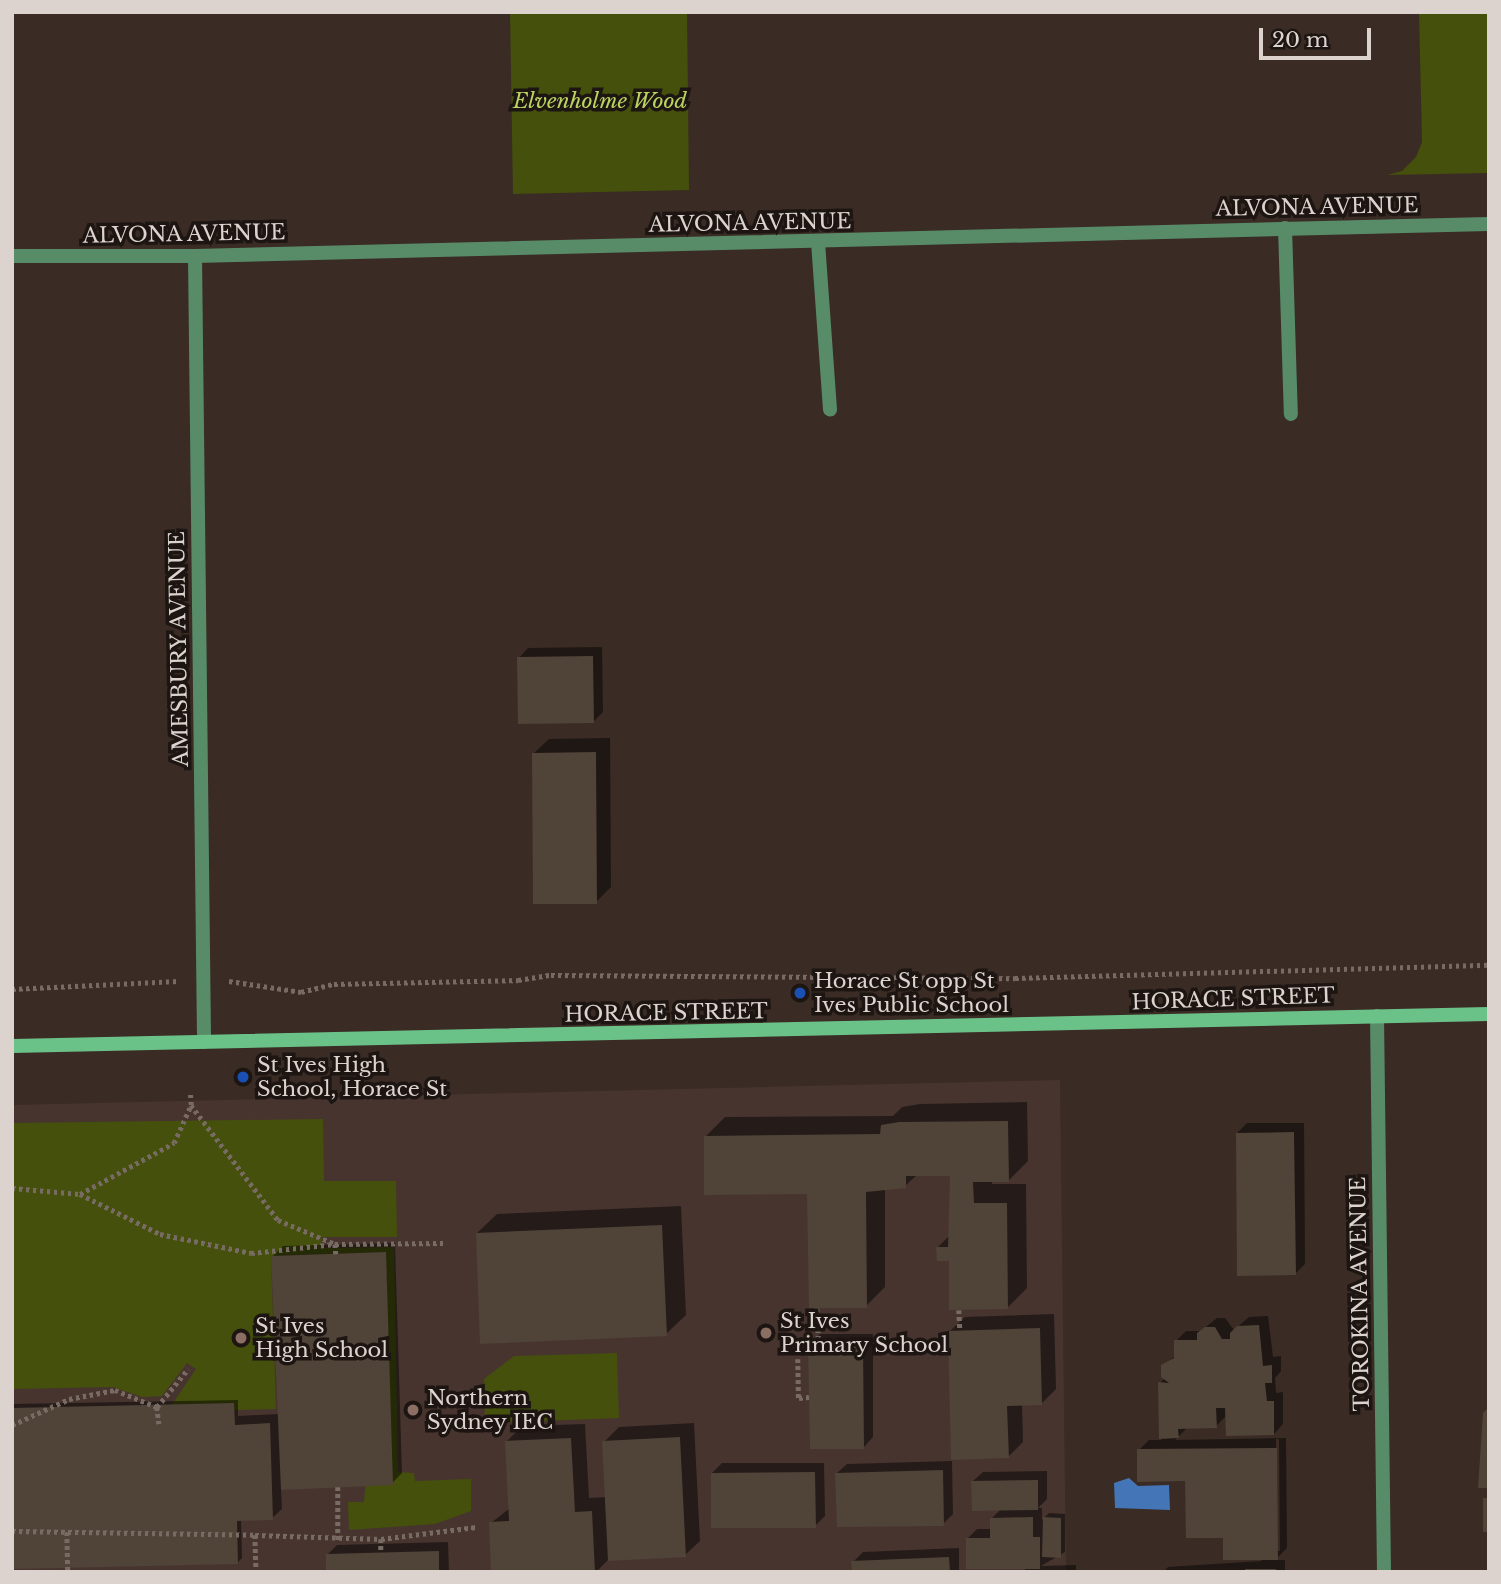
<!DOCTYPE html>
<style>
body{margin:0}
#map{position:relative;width:1501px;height:1584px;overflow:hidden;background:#3a2b24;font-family:"Libre Baskerville",serif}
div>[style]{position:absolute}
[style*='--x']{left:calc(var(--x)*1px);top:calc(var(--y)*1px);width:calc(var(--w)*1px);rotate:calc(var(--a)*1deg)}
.education>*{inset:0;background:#47342f}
.green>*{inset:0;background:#44500c}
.water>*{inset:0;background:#4476b7}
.shadow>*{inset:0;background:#0007}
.building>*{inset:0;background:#504338}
.path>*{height:4.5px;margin-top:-2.25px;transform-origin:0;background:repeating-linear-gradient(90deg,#786b64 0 3.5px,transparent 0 7px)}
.minor>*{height:14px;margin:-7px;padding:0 7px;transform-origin:7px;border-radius:7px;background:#588c69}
.secondary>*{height:14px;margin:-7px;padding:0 7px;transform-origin:7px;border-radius:7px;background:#6bc288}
.dots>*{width:19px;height:19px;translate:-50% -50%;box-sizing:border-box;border:4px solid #1c1512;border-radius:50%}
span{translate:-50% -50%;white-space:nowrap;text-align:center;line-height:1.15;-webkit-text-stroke:7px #1c1512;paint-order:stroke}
.park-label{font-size:21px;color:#bbd35f;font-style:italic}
.street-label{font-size:21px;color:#ddd3ce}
.poi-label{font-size:21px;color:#ddd3ce}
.left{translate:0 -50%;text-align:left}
.frame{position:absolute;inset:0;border:14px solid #ddd3ce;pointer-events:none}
.scale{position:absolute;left:1259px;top:28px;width:112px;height:32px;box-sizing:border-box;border:4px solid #ddd3ce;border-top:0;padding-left:9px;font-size:21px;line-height:24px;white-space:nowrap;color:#ddd3ce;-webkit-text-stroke:5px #1c1512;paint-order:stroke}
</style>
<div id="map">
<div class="education">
<i style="clip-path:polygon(1060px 1080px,1066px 1572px,12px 1572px,12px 1105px)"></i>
</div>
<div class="green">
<i style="clip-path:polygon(510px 12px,687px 12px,689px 190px,513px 194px)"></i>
<i style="clip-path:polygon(1419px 12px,1489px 12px,1489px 173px,1387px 175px,1402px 171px,1416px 157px,1422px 142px)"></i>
<i style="clip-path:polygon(323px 1119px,324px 1181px,396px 1181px,397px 1237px,322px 1237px,321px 1248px,394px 1247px,398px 1472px,414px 1473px,415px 1481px,471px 1479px,471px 1511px,435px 1524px,349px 1530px,348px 1502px,364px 1502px,385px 1252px,271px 1256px,276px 1409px,167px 1412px,196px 1369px,187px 1363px,162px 1396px,142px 1397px,113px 1387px,12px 1389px,12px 1123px)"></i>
<i style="clip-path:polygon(617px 1353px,619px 1418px,485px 1423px,484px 1379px,514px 1356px)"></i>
</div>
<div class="water">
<i style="clip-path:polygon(1129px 1478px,1138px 1486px,1169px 1485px,1170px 1510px,1115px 1508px,1114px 1483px)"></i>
</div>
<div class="shadow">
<i style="clip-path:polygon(602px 647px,603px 712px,593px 722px,519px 658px,528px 648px)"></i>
<i style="clip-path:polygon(610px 738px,611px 887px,596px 902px,534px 753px,549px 739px)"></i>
<i style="clip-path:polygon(1027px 1102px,1028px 1161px,1008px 1181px,992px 1181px,992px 1184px,1026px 1184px,1027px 1288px,1007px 1308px,938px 1247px,950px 1235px,952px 1174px,917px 1175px,905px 1186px,885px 1188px,885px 1287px,866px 1306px,809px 1192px,705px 1137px,725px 1117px,893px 1116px,902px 1107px,920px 1104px)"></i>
<i style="clip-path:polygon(1247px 1123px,1304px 1123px,1305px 1264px,1295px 1274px,1237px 1133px)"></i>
<i style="clip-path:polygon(681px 1206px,686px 1315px,666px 1334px,477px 1233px,497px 1214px)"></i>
<i style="clip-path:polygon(395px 1243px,402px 1473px,392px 1483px,281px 1488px,282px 1509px,272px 1518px,241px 1519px,242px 1558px,237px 1563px,12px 1568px,12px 1404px,238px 1400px,238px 1416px,279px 1414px,273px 1256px,283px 1246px)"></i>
<i style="clip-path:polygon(1054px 1314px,1056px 1389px,1041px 1404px,1022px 1404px,1023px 1442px,1008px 1457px,950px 1331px,965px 1317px)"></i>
<i style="clip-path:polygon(evenodd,1268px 1316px,1273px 1357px,1281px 1356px,1281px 1371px,1275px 1378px,1276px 1393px,1283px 1392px,1283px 1424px,1274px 1434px,1227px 1415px,1216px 1426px,1188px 1427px,1175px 1440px,1286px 1438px,1287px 1548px,1275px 1560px,1285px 1560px,1285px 1572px,1163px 1572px,1168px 1567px,1262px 1561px,1187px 1480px,1139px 1450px,1149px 1440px,1161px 1440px,1160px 1383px,1165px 1378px,1163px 1366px,1176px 1355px,1176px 1341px,1186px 1331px,1201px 1331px,1217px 1318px,1225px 1318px,1234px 1330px,1249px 1317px,1268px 1316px,1276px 1439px,1279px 1439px,1280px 1551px,1277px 1551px,1276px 1439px)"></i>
<i style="clip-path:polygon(820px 1334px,873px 1334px,873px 1437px,864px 1447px,810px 1344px)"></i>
<i style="clip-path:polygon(694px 1423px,700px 1541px,685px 1555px,609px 1559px,596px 1572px,493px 1572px,491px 1523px,510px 1508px,507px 1441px,522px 1426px,585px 1424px,589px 1498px,607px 1497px,604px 1442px,619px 1427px)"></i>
<i style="clip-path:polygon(952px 1461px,953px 1514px,943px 1524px,837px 1473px,847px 1464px)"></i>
<i style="clip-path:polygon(722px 1463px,824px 1463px,825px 1516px,815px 1526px,712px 1473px)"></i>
<i style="clip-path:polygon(1047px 1471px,1047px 1499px,1038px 1508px,1042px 1508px,1042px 1520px,1049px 1513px,1065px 1514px,1065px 1552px,1041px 1566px,1076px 1565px,1076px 1572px,1023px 1572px,1027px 1567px,968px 1538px,977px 1529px,992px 1529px,992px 1518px,1001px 1509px,973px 1481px,983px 1472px)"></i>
<i style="clip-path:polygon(448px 1542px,449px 1572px,328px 1572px,328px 1554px,337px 1545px)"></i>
<i style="clip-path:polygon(959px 1548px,959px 1572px,854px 1572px,853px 1562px,863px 1552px)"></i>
</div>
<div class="building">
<i style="clip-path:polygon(593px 656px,594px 723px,518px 724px,517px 657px)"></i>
<i style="clip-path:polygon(596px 752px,597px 904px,533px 904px,532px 753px)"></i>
<i style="clip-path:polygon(1008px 1121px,1009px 1182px,973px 1182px,974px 1203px,1007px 1203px,1008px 1309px,949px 1310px,949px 1261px,937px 1261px,936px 1247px,948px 1247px,950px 1176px,906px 1176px,906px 1188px,866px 1192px,867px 1308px,809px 1308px,807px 1194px,704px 1195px,704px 1136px,880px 1134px,881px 1125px,899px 1122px)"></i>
<i style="clip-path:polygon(1294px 1132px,1296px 1275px,1237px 1276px,1236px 1133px)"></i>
<i style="clip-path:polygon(662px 1225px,667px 1336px,480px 1344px,476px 1233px)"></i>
<i style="clip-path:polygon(386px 1252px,393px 1485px,281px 1490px,271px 1256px)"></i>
<i style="clip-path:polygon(1259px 1325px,1263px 1366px,1272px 1365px,1272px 1383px,1265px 1383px,1267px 1401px,1274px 1401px,1274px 1435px,1226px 1436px,1225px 1408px,1216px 1408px,1217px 1428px,1178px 1429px,1179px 1438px,1159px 1439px,1158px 1382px,1169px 1383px,1161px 1377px,1161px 1365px,1174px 1358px,1174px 1340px,1197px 1340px,1197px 1333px,1205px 1327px,1215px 1327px,1222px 1339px,1230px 1339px,1230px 1333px,1237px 1326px)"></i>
<i style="clip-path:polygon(1040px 1328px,1042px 1405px,1007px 1406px,1009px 1458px,951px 1460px,948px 1331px)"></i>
<i style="clip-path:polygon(863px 1343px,864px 1449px,810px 1449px,808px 1344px)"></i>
<i style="clip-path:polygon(234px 1403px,235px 1425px,270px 1423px,273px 1520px,237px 1521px,238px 1564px,12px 1569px,12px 1408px)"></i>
<i style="clip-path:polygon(1489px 1407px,1489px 1488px,1478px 1488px,1483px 1413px)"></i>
<i style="clip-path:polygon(680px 1437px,686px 1557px,608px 1561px,602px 1441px)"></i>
<i style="clip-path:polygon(571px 1438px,575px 1512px,592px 1511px,595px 1572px,491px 1572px,489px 1522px,509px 1521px,505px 1441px)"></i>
<i style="clip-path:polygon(1277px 1448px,1278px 1560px,1223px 1560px,1223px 1538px,1186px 1538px,1185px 1481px,1137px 1482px,1137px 1449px)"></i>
<i style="clip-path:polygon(943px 1470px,944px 1526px,837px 1527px,835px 1473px)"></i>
<i style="clip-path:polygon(815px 1472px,816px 1528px,711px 1528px,711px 1473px)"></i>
<i style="clip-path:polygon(1038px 1480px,1038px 1510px,972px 1511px,971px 1481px)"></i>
<i style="clip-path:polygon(1483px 1498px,1489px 1498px,1489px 1532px,1483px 1532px)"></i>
<i style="clip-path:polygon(1033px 1517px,1033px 1537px,1040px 1537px,1040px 1569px,966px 1569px,966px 1538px,990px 1538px,990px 1518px)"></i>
<i style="clip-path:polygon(1043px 1517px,1061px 1518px,1061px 1558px,1042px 1557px)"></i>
<i style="clip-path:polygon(439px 1551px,439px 1572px,326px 1572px,326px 1554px)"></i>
<i style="clip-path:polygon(949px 1557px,950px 1572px,852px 1572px,851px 1561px)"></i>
<i style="clip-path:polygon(1245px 1569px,1276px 1569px,1276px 1572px,1245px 1572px)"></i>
</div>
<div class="path">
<i style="--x:229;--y:981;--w:73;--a:8.7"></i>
<i style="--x:301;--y:992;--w:34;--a:-14"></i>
<i style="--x:334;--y:984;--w:184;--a:-1.2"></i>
<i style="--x:518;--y:980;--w:33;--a:-9"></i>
<i style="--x:551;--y:975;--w:464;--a:0.4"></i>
<i style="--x:1015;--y:978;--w:474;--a:-1.6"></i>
<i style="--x:12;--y:989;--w:166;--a:-2.8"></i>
<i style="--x:191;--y:1105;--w:144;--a:52.9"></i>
<i style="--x:278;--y:1220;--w:62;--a:22.8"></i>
<i style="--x:335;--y:1244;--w:10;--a:84"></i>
<i style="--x:12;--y:1188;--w:68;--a:5"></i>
<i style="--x:80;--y:1194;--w:89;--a:26.6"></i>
<i style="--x:160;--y:1234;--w:93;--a:11.8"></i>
<i style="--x:251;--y:1253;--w:84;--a:-6.1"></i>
<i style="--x:335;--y:1244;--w:108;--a:-0.5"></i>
<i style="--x:80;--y:1194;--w:107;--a:-28.5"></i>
<i style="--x:174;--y:1143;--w:42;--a:-65.9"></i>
<i style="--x:191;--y:1105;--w:13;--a:-94"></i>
<i style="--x:817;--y:1308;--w:36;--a:87"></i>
<i style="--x:959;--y:1310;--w:20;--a:87"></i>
<i style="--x:792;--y:1326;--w:43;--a:0"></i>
<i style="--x:798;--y:1359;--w:39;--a:89"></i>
<i style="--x:799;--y:1398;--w:10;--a:-6"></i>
<i style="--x:157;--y:1407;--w:49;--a:-50.8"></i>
<i style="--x:12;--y:1425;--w:63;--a:-24.5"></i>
<i style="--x:69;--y:1399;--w:47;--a:-11.1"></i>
<i style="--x:115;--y:1390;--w:45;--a:22"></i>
<i style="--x:157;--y:1407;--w:17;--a:83"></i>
<i style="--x:338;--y:1487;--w:53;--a:90"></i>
<i style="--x:12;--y:1531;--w:243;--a:0.9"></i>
<i style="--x:255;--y:1535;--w:37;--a:88"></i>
<i style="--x:67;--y:1532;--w:40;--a:88.6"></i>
<i style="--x:255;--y:1535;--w:126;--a:1.8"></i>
<i style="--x:381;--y:1539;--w:13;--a:90"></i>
<i style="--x:381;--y:1539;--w:96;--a:-7.2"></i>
</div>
<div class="minor">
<i style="--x:1285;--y:228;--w:186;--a:88.2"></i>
<i style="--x:818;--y:242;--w:168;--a:85.9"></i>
<i style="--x:12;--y:256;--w:183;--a:0"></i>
<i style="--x:195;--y:256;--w:1294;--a:-1.42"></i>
<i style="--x:195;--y:256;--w:786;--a:89.34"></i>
<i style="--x:1377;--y:1016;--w:556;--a:89.28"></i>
</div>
<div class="secondary">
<i style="--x:12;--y:1046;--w:1477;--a:-1.24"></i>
</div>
<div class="dots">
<i style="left:800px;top:993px;background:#1a4fb4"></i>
<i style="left:243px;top:1077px;background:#1a4fb4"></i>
<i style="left:766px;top:1333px;background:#8d6e63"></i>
<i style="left:241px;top:1338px;background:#8d6e63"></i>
<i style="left:413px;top:1410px;background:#8d6e63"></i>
</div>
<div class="park-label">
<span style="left:600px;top:101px">Elvenholme Wood</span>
</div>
<div class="street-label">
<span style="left:1317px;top:207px;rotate:-1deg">ALVONA AVENUE</span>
<span style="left:750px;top:223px;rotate:-1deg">ALVONA AVENUE</span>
<span style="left:184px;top:234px;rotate:-1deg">ALVONA AVENUE</span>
<span style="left:179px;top:649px;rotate:-91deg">AMESBURY AVENUE</span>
<span style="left:1233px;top:999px;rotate:-2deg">HORACE STREET</span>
<span style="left:666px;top:1013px;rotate:-1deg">HORACE STREET</span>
<span style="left:1360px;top:1294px;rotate:-91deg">TOROKINA AVENUE</span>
</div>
<div class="poi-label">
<span class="left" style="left:814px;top:993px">Horace St opp St<br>Ives Public School</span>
<span class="left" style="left:257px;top:1077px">St Ives High<br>School, Horace St</span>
<span class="left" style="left:780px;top:1333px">St Ives<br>Primary School</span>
<span class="left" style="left:255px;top:1338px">St Ives<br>High School</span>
<span class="left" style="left:427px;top:1410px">Northern<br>Sydney IEC</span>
</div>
<div class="frame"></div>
<div class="scale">20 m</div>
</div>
